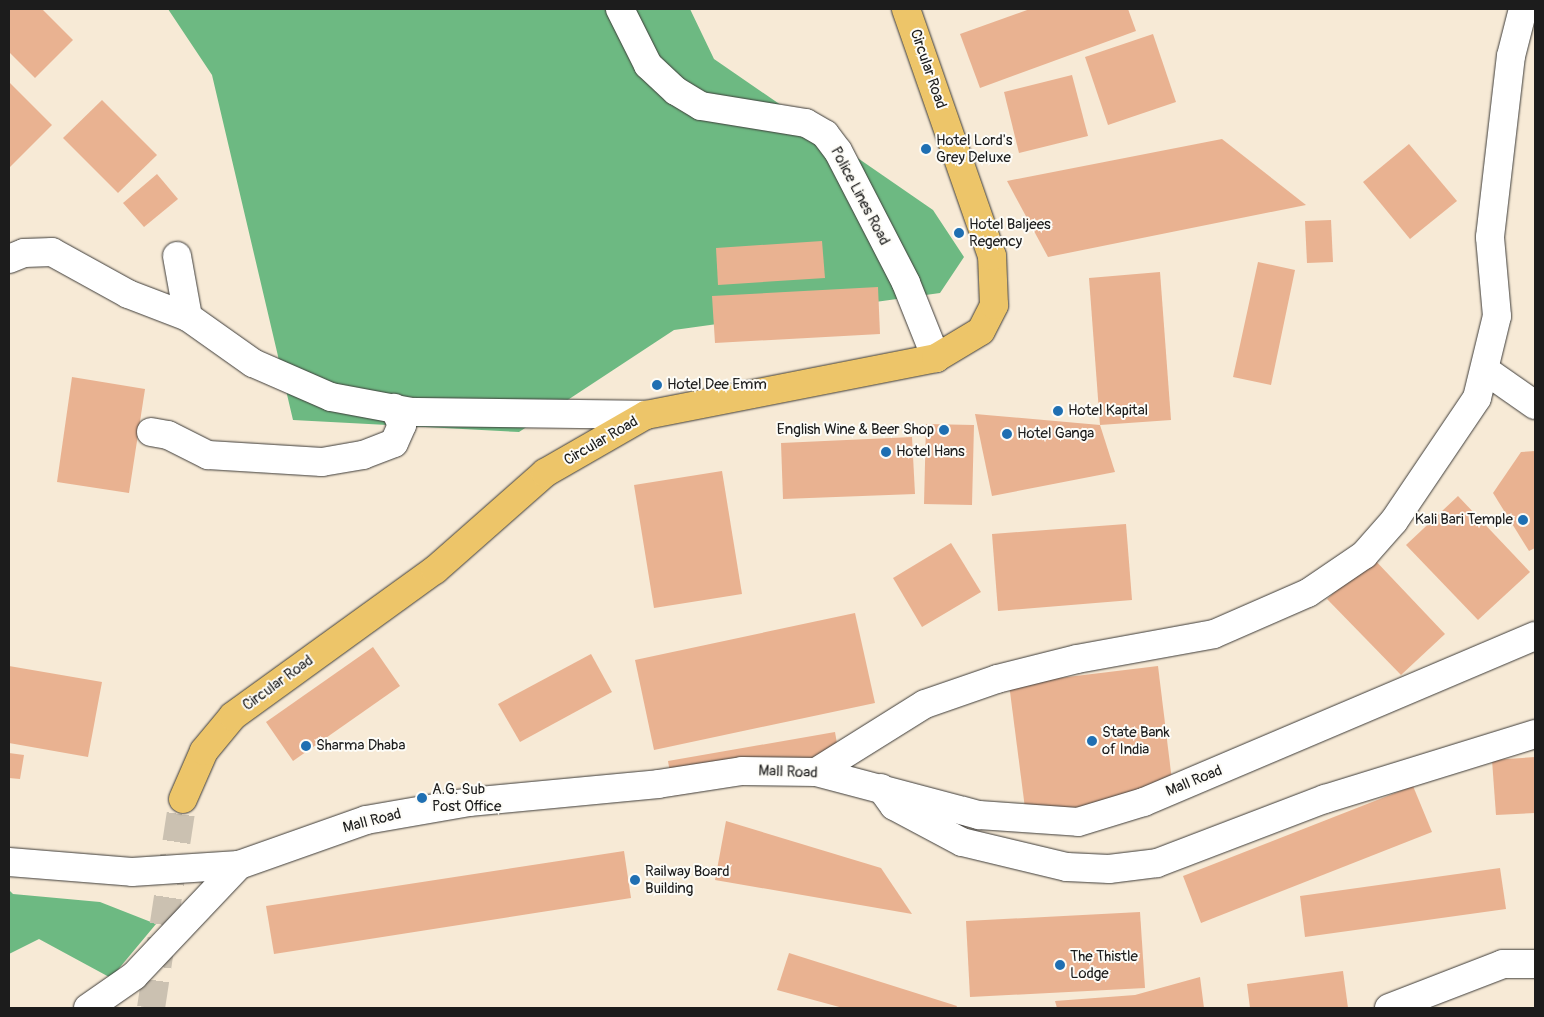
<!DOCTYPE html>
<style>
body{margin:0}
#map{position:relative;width:1544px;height:1017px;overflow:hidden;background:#f7ead6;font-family:Pangolin,sans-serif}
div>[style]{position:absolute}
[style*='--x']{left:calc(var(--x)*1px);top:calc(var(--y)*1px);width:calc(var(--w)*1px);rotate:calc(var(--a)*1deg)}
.forest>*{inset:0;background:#6db982}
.building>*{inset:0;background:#e9b291}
.major-tunnel>*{height:28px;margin-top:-14px;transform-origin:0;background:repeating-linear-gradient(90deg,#cbc1b1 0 28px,transparent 0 42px)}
.roads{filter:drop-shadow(0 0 1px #3d3b38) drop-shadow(0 0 1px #3d3b38)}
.minor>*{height:28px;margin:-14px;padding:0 14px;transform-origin:14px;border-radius:14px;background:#fff}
.major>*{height:28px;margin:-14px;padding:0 14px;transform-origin:14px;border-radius:14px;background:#edc569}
.dots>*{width:14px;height:14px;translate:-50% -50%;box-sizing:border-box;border:2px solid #fdfcf7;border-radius:50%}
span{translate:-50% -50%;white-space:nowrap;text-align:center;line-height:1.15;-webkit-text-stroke:4px #fdfcf7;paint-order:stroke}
.street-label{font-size:15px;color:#1c1c1c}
.poi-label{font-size:15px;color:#1c1c1c}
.left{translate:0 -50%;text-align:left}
.right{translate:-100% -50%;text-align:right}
.frame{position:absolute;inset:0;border:10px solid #1c1c1c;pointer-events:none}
</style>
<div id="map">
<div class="forest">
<i style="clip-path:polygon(168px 9px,690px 9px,714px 59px,933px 210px,964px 257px,940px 293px,674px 330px,519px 432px,293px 420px,212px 75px)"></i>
<i style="clip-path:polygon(9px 890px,13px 894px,100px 902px,156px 924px,111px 978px,39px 939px,9px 954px)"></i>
</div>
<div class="building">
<i style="clip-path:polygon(9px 9px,42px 9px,73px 40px,35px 78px,9px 52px)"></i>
<i style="clip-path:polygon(1030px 9px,1128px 9px,1136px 31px,980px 88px,960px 34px)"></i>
<i style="clip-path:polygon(1153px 34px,1176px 102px,1108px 125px,1085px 57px)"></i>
<i style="clip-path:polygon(1072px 75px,1088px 136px,1019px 153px,1004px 92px)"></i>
<i style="clip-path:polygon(9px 82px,52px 125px,9px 168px)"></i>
<i style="clip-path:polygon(102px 100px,157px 155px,118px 193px,63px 138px)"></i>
<i style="clip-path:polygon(1222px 139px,1306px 205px,1048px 257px,1007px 181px)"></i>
<i style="clip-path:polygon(1409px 144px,1457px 201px,1410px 239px,1363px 182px)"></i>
<i style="clip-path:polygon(157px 174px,178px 199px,144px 227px,123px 203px)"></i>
<i style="clip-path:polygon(1331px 220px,1333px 262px,1307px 263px,1305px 221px)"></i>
<i style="clip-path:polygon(822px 241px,825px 278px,718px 285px,716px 248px)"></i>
<i style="clip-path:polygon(1258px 262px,1295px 270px,1271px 385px,1233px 377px)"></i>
<i style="clip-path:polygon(1160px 272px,1171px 420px,1100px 425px,1089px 278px)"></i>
<i style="clip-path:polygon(878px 287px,880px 334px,715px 343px,712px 296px)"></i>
<i style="clip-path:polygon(72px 377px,145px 389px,129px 493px,57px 482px)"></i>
<i style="clip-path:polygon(975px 414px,1100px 425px,1115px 472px,992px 496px)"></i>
<i style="clip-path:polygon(926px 424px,974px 425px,972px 505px,924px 504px)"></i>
<i style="clip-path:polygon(912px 437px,915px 494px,783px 499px,781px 443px)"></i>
<i style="clip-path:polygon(1535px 451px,1535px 548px,1529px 551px,1493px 493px,1521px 452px)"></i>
<i style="clip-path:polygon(722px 471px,742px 594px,654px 608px,634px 485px)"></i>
<i style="clip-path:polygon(1458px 496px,1530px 572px,1478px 620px,1406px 545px)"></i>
<i style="clip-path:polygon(1126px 524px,1132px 600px,998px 611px,992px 534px)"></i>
<i style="clip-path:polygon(951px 543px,981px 592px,922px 627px,893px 578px)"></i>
<i style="clip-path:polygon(1372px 557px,1445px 634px,1401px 675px,1327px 599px)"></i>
<i style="clip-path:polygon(855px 613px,875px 703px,654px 750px,635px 660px)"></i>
<i style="clip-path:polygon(373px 647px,400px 686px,293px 761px,266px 722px)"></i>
<i style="clip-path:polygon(591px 654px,612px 692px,520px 742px,498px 704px)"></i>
<i style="clip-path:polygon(9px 666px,102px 682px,88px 757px,9px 743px)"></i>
<i style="clip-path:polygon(1158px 666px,1174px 797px,1026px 816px,1009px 684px)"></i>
<i style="clip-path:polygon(835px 732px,841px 767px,674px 796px,668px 761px)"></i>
<i style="clip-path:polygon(9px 753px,24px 755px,20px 779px,9px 778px)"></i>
<i style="clip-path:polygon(1535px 757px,1535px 813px,1496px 815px,1492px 760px)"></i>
<i style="clip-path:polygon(1413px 786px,1432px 832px,1201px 923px,1183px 876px)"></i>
<i style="clip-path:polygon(726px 821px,881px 868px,912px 914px,715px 880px)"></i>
<i style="clip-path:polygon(624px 851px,631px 898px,274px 954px,266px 906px)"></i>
<i style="clip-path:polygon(1500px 868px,1506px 909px,1305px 937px,1300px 896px)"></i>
<i style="clip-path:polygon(1140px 912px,1145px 988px,970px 997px,966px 921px)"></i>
<i style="clip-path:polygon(789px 953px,957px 1006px,956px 1008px,843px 1008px,777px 990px)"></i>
<i style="clip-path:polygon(1343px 971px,1348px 1008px,1250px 1008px,1247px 984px)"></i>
<i style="clip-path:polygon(1200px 977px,1204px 1008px,1057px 1008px,1055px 1001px,1135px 995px)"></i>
</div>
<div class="major-tunnel">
<i style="--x:151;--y:1008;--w:211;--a:-81.3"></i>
</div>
<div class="roads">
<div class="minor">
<i style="--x:620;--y:9;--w:63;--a:63.4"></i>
<i style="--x:648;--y:65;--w:38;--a:43"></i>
<i style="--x:676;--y:91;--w:29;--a:31"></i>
<i style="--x:701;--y:106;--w:106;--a:9.2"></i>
<i style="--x:806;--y:123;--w:22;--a:30"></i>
<i style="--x:825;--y:134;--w:21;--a:53"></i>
<i style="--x:838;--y:151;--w:148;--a:62.7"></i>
<i style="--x:906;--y:283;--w:81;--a:68.2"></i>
<i style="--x:177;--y:256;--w:62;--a:79.8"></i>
<i style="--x:9;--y:259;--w:16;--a:-22"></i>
<i style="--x:24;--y:253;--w:28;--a:-2"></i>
<i style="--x:52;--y:252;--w:87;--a:28.9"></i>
<i style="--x:128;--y:294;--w:64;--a:21"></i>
<i style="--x:188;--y:317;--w:80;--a:35.3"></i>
<i style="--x:253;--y:363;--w:85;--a:23.6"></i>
<i style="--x:331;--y:397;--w:82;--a:10.5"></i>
<i style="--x:412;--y:412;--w:234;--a:0.7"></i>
<i style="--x:1485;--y:370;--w:61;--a:35"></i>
<i style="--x:151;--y:432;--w:17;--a:10"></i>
<i style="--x:168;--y:435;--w:45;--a:26.6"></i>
<i style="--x:208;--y:455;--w:114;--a:3.5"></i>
<i style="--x:322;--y:462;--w:42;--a:-9.7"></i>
<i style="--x:363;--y:455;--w:33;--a:-21"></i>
<i style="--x:394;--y:443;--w:20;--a:-66"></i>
<i style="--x:402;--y:425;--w:19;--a:-115"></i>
<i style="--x:816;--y:772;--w:128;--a:-32"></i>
<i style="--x:925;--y:704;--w:76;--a:-19.1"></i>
<i style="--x:997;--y:679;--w:82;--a:-14"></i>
<i style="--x:1077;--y:659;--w:139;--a:-10.3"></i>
<i style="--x:1214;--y:634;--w:103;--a:-23.6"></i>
<i style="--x:1308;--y:593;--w:68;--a:-34.2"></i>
<i style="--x:1364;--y:555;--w:45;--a:-48.6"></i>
<i style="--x:1394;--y:521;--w:148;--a:-56"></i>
<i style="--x:1477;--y:398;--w:84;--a:-76.3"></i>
<i style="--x:1497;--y:316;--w:79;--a:-95.1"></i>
<i style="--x:1490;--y:237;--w:182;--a:-83.4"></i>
<i style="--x:1511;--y:56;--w:49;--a:-75.7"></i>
<i style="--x:881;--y:788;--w:22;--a:54"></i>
<i style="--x:894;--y:806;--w:77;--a:27.9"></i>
<i style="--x:962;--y:842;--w:108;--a:13.4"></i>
<i style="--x:1067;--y:867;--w:42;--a:2.7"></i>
<i style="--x:1109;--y:869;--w:48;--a:-7.1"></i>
<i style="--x:1157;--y:863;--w:180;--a:-20.9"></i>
<i style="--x:1325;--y:799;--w:220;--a:-17.2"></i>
<i style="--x:9;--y:862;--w:123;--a:4.6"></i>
<i style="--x:132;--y:872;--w:107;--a:-3.7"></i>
<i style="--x:239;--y:865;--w:135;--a:-19.5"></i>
<i style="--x:366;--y:820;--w:105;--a:-9.9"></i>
<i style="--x:469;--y:802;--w:190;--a:-5.4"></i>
<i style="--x:658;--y:784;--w:85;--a:-8.8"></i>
<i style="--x:742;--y:771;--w:74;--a:0.8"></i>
<i style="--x:816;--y:772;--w:169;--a:14.8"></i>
<i style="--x:979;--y:815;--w:99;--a:4"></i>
<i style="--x:1078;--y:822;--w:69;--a:-16.9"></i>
<i style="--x:1144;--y:802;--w:425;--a:-23"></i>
<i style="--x:88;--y:1008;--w:56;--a:-34.8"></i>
<i style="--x:134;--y:976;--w:153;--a:-46.6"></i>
<i style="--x:1389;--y:1008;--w:122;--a:-21.1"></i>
<i style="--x:1503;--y:964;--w:32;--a:0"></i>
</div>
<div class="major">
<i style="--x:183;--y:799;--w:52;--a:-66.4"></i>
<i style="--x:204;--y:751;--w:45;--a:-50.4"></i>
<i style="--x:233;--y:716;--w:249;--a:-35.9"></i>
<i style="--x:435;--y:570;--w:147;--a:-41.4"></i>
<i style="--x:545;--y:473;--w:116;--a:-29.9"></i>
<i style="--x:646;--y:415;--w:296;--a:-11.1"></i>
<i style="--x:936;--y:358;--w:52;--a:-31"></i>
<i style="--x:981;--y:331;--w:29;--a:-63"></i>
<i style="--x:994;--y:305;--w:49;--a:-92.3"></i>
<i style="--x:992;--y:256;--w:262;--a:-109.2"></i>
</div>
</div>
<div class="dots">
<i style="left:926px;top:149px;background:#1f6fb2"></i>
<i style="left:959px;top:233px;background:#1f6fb2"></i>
<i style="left:657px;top:385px;background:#1f6fb2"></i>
<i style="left:1058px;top:411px;background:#1f6fb2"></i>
<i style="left:944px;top:430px;background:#1f6fb2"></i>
<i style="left:1007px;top:434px;background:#1f6fb2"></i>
<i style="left:886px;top:452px;background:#1f6fb2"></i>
<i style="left:1523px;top:520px;background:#1f6fb2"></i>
<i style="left:1092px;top:741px;background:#1f6fb2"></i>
<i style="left:306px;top:746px;background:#1f6fb2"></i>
<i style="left:422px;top:798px;background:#1f6fb2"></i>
<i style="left:635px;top:880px;background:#1f6fb2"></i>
<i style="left:1060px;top:965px;background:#1f6fb2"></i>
</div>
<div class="street-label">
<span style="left:928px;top:69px;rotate:71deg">Circular Road</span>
<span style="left:860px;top:196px;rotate:62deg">Police Lines Road</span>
<span style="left:601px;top:441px;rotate:-30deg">Circular Road</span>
<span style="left:278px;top:683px;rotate:-36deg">Circular Road</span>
<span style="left:788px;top:772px;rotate:2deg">Mall Road</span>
<span style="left:1194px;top:781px;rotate:-22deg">Mall Road</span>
<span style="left:372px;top:821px;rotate:-14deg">Mall Road</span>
</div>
<div class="poi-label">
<span class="left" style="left:936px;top:149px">Hotel Lord's<br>Grey Deluxe</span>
<span class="left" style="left:969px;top:233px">Hotel Baljees<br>Regency</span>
<span class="left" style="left:667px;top:385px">Hotel Dee Emm</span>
<span class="left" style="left:1068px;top:411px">Hotel Kapital</span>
<span class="right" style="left:934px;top:430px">English Wine &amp; Beer Shop</span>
<span class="left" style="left:1017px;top:434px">Hotel Ganga</span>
<span class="left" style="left:896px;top:452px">Hotel Hans</span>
<span class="right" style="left:1513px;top:520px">Kali Bari Temple</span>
<span class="left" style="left:1102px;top:741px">State Bank<br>of India</span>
<span class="left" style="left:316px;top:746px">Sharma Dhaba</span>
<span class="left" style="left:432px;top:798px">A.G. Sub<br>Post Office</span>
<span class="left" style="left:645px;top:880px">Railway Board<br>Building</span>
<span class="left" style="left:1070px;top:965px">The Thistle<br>Lodge</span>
</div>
<div class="frame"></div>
</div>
